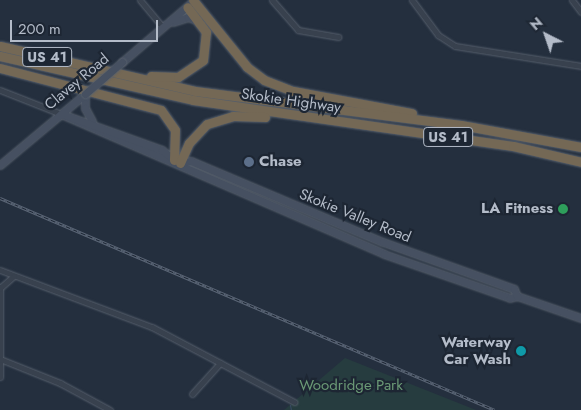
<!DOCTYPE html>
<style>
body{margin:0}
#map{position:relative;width:581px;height:410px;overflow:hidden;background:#242f3e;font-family:Jost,sans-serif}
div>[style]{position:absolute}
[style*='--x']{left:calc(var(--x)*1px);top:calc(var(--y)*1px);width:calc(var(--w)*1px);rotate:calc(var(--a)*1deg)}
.green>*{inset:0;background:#263c3f}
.stream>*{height:1px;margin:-0.5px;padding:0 0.5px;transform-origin:0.5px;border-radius:0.5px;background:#394c67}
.roads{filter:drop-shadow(0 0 1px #565f6c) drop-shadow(0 0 1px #565f6c)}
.street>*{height:5px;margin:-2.5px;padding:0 2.5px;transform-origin:2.5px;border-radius:2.5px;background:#38414e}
.secondary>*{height:7px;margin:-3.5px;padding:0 3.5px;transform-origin:3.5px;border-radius:3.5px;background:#465061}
.highway>*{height:9px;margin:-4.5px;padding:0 4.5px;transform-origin:4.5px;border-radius:4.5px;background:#746855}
.rail>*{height:3px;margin-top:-1.5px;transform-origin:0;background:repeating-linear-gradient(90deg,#1d2633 0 4px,#5a6575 0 8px);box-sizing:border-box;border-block:1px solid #5a6575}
.bridges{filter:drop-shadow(0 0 1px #565f6c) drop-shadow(0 0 1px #565f6c)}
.secondary-bridge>*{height:7px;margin:-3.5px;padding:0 3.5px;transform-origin:3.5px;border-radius:3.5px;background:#465061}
.dots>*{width:14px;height:14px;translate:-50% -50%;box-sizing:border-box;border:2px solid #1d2633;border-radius:50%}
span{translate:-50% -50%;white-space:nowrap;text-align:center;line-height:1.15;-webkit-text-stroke:4.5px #1d2633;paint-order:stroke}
.shield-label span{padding:1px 4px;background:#1d2633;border:1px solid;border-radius:4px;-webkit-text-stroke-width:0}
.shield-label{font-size:14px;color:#b4bcc9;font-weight:700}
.street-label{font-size:15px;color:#b4bcc9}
.poi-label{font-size:15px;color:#b4bcc9;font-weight:700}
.left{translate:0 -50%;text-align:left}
.right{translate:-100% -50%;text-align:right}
.park-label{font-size:15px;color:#6b9a76}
.north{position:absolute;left:521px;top:10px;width:50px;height:50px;-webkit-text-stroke:4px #1d2633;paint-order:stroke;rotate:319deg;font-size:14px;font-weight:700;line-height:20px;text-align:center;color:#b4bcc9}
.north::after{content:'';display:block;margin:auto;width:18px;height:22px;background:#b4bcc9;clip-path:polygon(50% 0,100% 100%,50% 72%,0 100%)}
.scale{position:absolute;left:10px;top:20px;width:148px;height:22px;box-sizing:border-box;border:2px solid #b4bcc9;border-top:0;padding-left:6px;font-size:15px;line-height:18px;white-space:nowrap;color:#b4bcc9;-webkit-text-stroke:4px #1d2633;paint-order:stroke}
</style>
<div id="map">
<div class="green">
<i style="clip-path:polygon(345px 358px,476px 410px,284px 410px)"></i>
</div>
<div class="stream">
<i style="--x:290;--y:405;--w:5;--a:79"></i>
</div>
<div class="roads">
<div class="street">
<i style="--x:140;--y:0;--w:35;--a:50"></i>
<i style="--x:272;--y:0;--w:40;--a:49"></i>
<i style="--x:298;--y:30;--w:41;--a:9.9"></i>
<i style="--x:412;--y:0;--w:44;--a:53.4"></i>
<i style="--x:438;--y:35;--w:20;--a:33"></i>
<i style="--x:455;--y:46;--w:128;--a:9"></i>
<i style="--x:572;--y:0;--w:15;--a:53"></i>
<i style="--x:0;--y:90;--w:66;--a:21.5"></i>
<i style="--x:0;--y:270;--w:162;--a:20.6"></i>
<i style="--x:152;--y:327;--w:161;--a:27.8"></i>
<i style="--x:0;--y:287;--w:90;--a:90"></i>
<i style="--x:0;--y:288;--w:18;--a:-41"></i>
<i style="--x:0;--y:359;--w:65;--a:21.8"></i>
<i style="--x:60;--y:383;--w:57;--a:28.4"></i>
<i style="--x:192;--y:394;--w:42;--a:-47.9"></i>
</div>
<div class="secondary">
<i style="--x:173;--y:22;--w:16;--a:-18"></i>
<i style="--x:188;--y:17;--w:11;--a:22"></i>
<i style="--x:122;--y:62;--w:89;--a:-40.5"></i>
<i style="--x:85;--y:94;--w:14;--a:90"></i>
<i style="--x:85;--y:108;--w:15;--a:62"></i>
<i style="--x:61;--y:114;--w:352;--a:23.4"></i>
<i style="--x:384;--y:254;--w:133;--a:19.2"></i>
<i style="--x:510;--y:298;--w:7;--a:-16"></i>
<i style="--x:517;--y:296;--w:68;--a:19"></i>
<i style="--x:62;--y:114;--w:106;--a:19.8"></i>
<i style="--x:162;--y:150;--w:16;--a:40"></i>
<i style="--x:180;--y:163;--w:11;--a:-10"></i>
<i style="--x:191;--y:161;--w:208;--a:22.9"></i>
<i style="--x:383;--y:242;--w:139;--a:19.7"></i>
<i style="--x:514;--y:289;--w:8;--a:67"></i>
<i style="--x:0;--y:165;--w:111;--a:-39.9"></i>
</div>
<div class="highway">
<i style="--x:193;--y:0;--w:86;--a:51.1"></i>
<i style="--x:247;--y:67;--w:21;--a:37"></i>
<i style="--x:264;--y:80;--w:31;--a:21"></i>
<i style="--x:293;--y:91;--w:121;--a:10.5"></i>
<i style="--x:0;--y:46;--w:200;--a:13"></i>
<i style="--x:195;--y:91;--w:268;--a:7.3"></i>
<i style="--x:461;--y:125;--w:122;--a:10.4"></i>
<i style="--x:0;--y:56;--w:198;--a:12.8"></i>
<i style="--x:193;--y:100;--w:323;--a:8.2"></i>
<i style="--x:513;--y:146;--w:70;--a:13.2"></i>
<i style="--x:0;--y:68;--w:166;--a:14.6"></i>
<i style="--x:161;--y:110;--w:24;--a:55"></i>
<i style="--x:175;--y:130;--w:30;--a:92"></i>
<i style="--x:151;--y:76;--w:27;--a:2"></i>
<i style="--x:178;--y:77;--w:30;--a:-34"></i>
<i style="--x:203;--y:60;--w:28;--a:-84"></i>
<i style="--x:206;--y:32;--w:31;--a:-127"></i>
<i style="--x:180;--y:163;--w:22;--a:-66"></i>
<i style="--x:189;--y:143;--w:26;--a:-47"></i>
<i style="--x:207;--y:124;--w:27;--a:-17"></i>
<i style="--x:233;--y:116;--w:32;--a:2"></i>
</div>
</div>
<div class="rail">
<i style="--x:0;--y:198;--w:538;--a:23.18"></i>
</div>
<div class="bridges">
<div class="secondary-bridge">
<i style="--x:85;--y:94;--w:49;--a:-40.9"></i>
</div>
</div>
<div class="dots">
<i style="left:249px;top:162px;background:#5c6f8a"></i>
<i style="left:563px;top:209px;background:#2e9e5b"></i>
<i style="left:521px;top:351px;background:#0f9aa8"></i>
</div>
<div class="shield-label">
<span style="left:47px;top:57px">US 41</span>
<span style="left:448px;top:137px">US 41</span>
</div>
<div class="street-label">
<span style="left:77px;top:82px;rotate:-40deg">Clavey Road</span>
<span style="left:291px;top:101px;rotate:8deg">Skokie Highway</span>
<span style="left:355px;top:216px;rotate:22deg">Skokie Valley Road</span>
</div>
<div class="poi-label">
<span class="left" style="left:259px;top:162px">Chase</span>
<span class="right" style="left:553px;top:209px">LA Fitness</span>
<span class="right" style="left:511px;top:351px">Waterway<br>Car Wash</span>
</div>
<div class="park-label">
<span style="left:351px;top:386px">Woodridge Park</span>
</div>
<div class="north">N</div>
<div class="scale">200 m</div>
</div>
